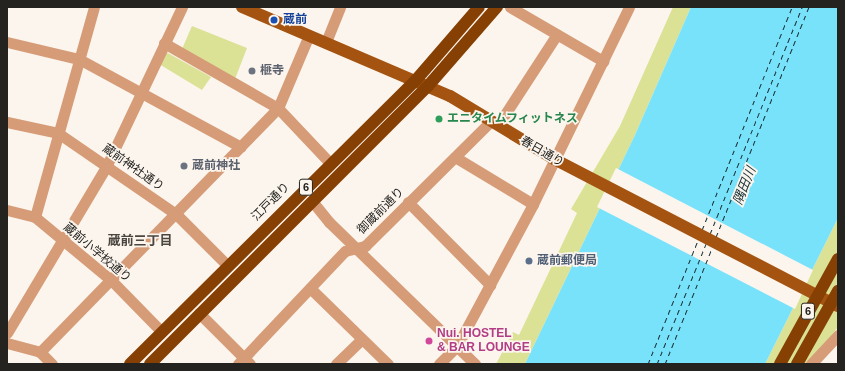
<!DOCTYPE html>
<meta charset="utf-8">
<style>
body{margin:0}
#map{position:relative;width:845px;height:371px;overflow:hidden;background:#fbf5ed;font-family:Helvetica,"Noto Sans JP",sans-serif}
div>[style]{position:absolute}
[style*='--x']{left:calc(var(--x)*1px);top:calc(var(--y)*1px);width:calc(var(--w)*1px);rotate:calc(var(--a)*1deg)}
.green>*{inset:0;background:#dbe295}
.water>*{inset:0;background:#78e2fb}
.pier>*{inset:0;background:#fbf5ed}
.ferry>*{height:1px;margin-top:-0.5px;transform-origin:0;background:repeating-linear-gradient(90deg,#1a3338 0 5px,transparent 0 9px)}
.minor>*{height:11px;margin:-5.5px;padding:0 5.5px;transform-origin:5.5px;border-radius:5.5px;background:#d69c78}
.major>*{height:12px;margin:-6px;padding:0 6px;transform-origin:6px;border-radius:6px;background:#a45310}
.highway>*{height:12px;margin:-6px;padding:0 6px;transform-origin:6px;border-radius:6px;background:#864004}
.highway-bridge>*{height:12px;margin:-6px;padding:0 6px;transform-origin:6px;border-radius:6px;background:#864004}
.dots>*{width:11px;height:11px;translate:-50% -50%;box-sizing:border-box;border:2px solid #fbf5ed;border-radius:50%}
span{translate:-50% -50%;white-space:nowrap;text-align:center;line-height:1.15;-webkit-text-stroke:3.5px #fbf5ed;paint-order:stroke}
.shield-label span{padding:1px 3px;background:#fbf5ed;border:1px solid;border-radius:3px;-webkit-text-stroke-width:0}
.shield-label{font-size:11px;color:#252320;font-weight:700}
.transit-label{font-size:12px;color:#164399;font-weight:700}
.left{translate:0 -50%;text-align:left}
.worship-label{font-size:12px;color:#5b616d;font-weight:700}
.leisure-label{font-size:12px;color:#27864d;font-weight:700}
.street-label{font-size:12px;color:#252320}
.service-label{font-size:12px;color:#4e5e75;font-weight:700}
.hotel-label{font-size:12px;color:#b23c85;font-weight:700}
.water-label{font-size:13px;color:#1a3338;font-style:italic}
.neighbourhood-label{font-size:13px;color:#4a463f;font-weight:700}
.frame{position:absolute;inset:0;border:8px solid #252320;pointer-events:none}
</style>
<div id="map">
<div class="green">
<i style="clip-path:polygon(673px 7px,691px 7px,635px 135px,525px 364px,496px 364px,513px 332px,519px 335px,577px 213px,571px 209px,620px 126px)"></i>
<i style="clip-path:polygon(192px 26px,247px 48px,235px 79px,182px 49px)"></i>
<i style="clip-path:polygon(166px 52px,211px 77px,202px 90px,159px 64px)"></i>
<i style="clip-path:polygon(838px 218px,838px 327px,809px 364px,765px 364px)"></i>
</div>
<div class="water">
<i style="clip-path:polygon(691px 7px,838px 7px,838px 218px,765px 364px,525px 364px,635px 135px)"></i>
</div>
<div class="pier">
<i style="clip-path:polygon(616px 168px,813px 270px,795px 309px,597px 207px)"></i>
</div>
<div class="ferry">
<i style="--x:702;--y:230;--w:240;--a:-68"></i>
<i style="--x:710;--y:234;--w:245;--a:-67.9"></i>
<i style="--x:716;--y:237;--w:248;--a:-68"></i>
<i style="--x:648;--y:364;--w:134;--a:-68"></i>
<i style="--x:657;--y:364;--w:130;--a:-67.8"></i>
<i style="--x:665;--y:364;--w:125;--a:-67.9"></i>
</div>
<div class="minor">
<i style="--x:510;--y:7;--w:108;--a:30.1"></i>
<i style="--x:7;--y:42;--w:74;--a:13.3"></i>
<i style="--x:79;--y:59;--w:184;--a:28.5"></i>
<i style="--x:326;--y:42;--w:38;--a:-68"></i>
<i style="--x:164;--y:43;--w:131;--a:29.7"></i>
<i style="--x:278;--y:108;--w:76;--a:46.6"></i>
<i style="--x:7;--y:122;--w:52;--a:12.2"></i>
<i style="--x:58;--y:133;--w:143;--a:34.5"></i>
<i style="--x:176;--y:214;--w:72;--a:45"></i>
<i style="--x:498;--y:125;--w:108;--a:-57"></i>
<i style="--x:455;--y:157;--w:91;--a:31.1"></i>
<i style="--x:312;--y:201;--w:27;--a:51"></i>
<i style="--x:329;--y:222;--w:204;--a:44.2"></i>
<i style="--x:408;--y:202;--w:117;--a:45.3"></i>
<i style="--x:7;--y:210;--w:29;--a:14"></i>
<i style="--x:35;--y:217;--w:99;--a:39.7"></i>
<i style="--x:111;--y:280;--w:71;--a:45.6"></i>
<i style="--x:35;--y:217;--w:218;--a:-74.3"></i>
<i style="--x:310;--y:288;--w:109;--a:44.3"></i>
<i style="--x:199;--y:313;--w:72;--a:45"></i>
<i style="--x:7;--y:333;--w:196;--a:-59.2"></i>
<i style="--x:107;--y:165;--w:175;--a:-64.6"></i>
<i style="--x:7;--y:343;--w:34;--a:15"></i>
<i style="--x:40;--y:352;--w:17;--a:45"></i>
<i style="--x:40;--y:352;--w:341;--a:-45.7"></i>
<i style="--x:278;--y:108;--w:79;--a:-67"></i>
<i style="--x:238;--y:364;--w:156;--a:-46.6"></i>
<i style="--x:345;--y:251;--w:21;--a:-14"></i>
<i style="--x:365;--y:246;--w:177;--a:-44.8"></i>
<i style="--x:336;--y:364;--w:36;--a:-44"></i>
<i style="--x:439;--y:364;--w:25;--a:-45"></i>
<i style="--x:457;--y:346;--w:161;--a:-61.8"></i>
<i style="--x:533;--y:204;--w:219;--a:-64"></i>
<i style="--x:811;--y:364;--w:40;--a:-47"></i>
</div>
<div class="major">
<i style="--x:242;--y:7;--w:226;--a:23.2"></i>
<i style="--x:450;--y:96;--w:122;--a:31.2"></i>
<i style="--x:554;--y:159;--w:320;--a:27.4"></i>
</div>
<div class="highway">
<i style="--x:130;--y:364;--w:403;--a:-44.8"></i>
<i style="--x:416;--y:80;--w:96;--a:-49.2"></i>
<i style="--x:150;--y:364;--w:393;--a:-45"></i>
<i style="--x:428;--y:86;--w:105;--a:-48.9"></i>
</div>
<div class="highway-bridge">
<i style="--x:780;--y:364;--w:120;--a:-61.1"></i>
<i style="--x:797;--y:364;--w:84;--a:-60.7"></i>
</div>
<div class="dots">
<i style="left:274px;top:20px;background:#1a4fb4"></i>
<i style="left:252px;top:71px;background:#6b7280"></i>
<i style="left:439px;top:119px;background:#2e9e5b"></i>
<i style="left:184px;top:166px;background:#6b7280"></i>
<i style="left:529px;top:261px;background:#5c6f8a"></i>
<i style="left:429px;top:341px;background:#d1479c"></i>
</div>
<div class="shield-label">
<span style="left:306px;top:187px">6</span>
<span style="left:808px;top:311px">6</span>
</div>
<div class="transit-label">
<span class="left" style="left:283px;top:20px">蔵前</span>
</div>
<div class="worship-label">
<span class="left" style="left:260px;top:71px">榧寺</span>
<span class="left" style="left:192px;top:166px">蔵前神社</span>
</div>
<div class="leisure-label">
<span class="left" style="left:447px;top:119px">エニタイムフィットネス</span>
</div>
<div class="street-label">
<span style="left:542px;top:152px;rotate:30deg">春日通り</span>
<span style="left:133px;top:168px;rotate:35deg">蔵前神社通り</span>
<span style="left:271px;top:202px;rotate:-45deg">江戸通り</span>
<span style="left:381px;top:211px;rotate:-45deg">御蔵前通り</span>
<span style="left:97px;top:253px;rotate:40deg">蔵前小学校通り</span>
</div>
<div class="service-label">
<span class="left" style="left:537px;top:261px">蔵前郵便局</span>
</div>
<div class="hotel-label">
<span class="left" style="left:437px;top:341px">Nui. HOSTEL<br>&amp; BAR LOUNGE</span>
</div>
<div class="water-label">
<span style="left:745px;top:186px;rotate:-68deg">隅田川</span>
</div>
<div class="neighbourhood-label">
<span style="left:140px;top:241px">蔵前三丁目</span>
</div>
<div class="frame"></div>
</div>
